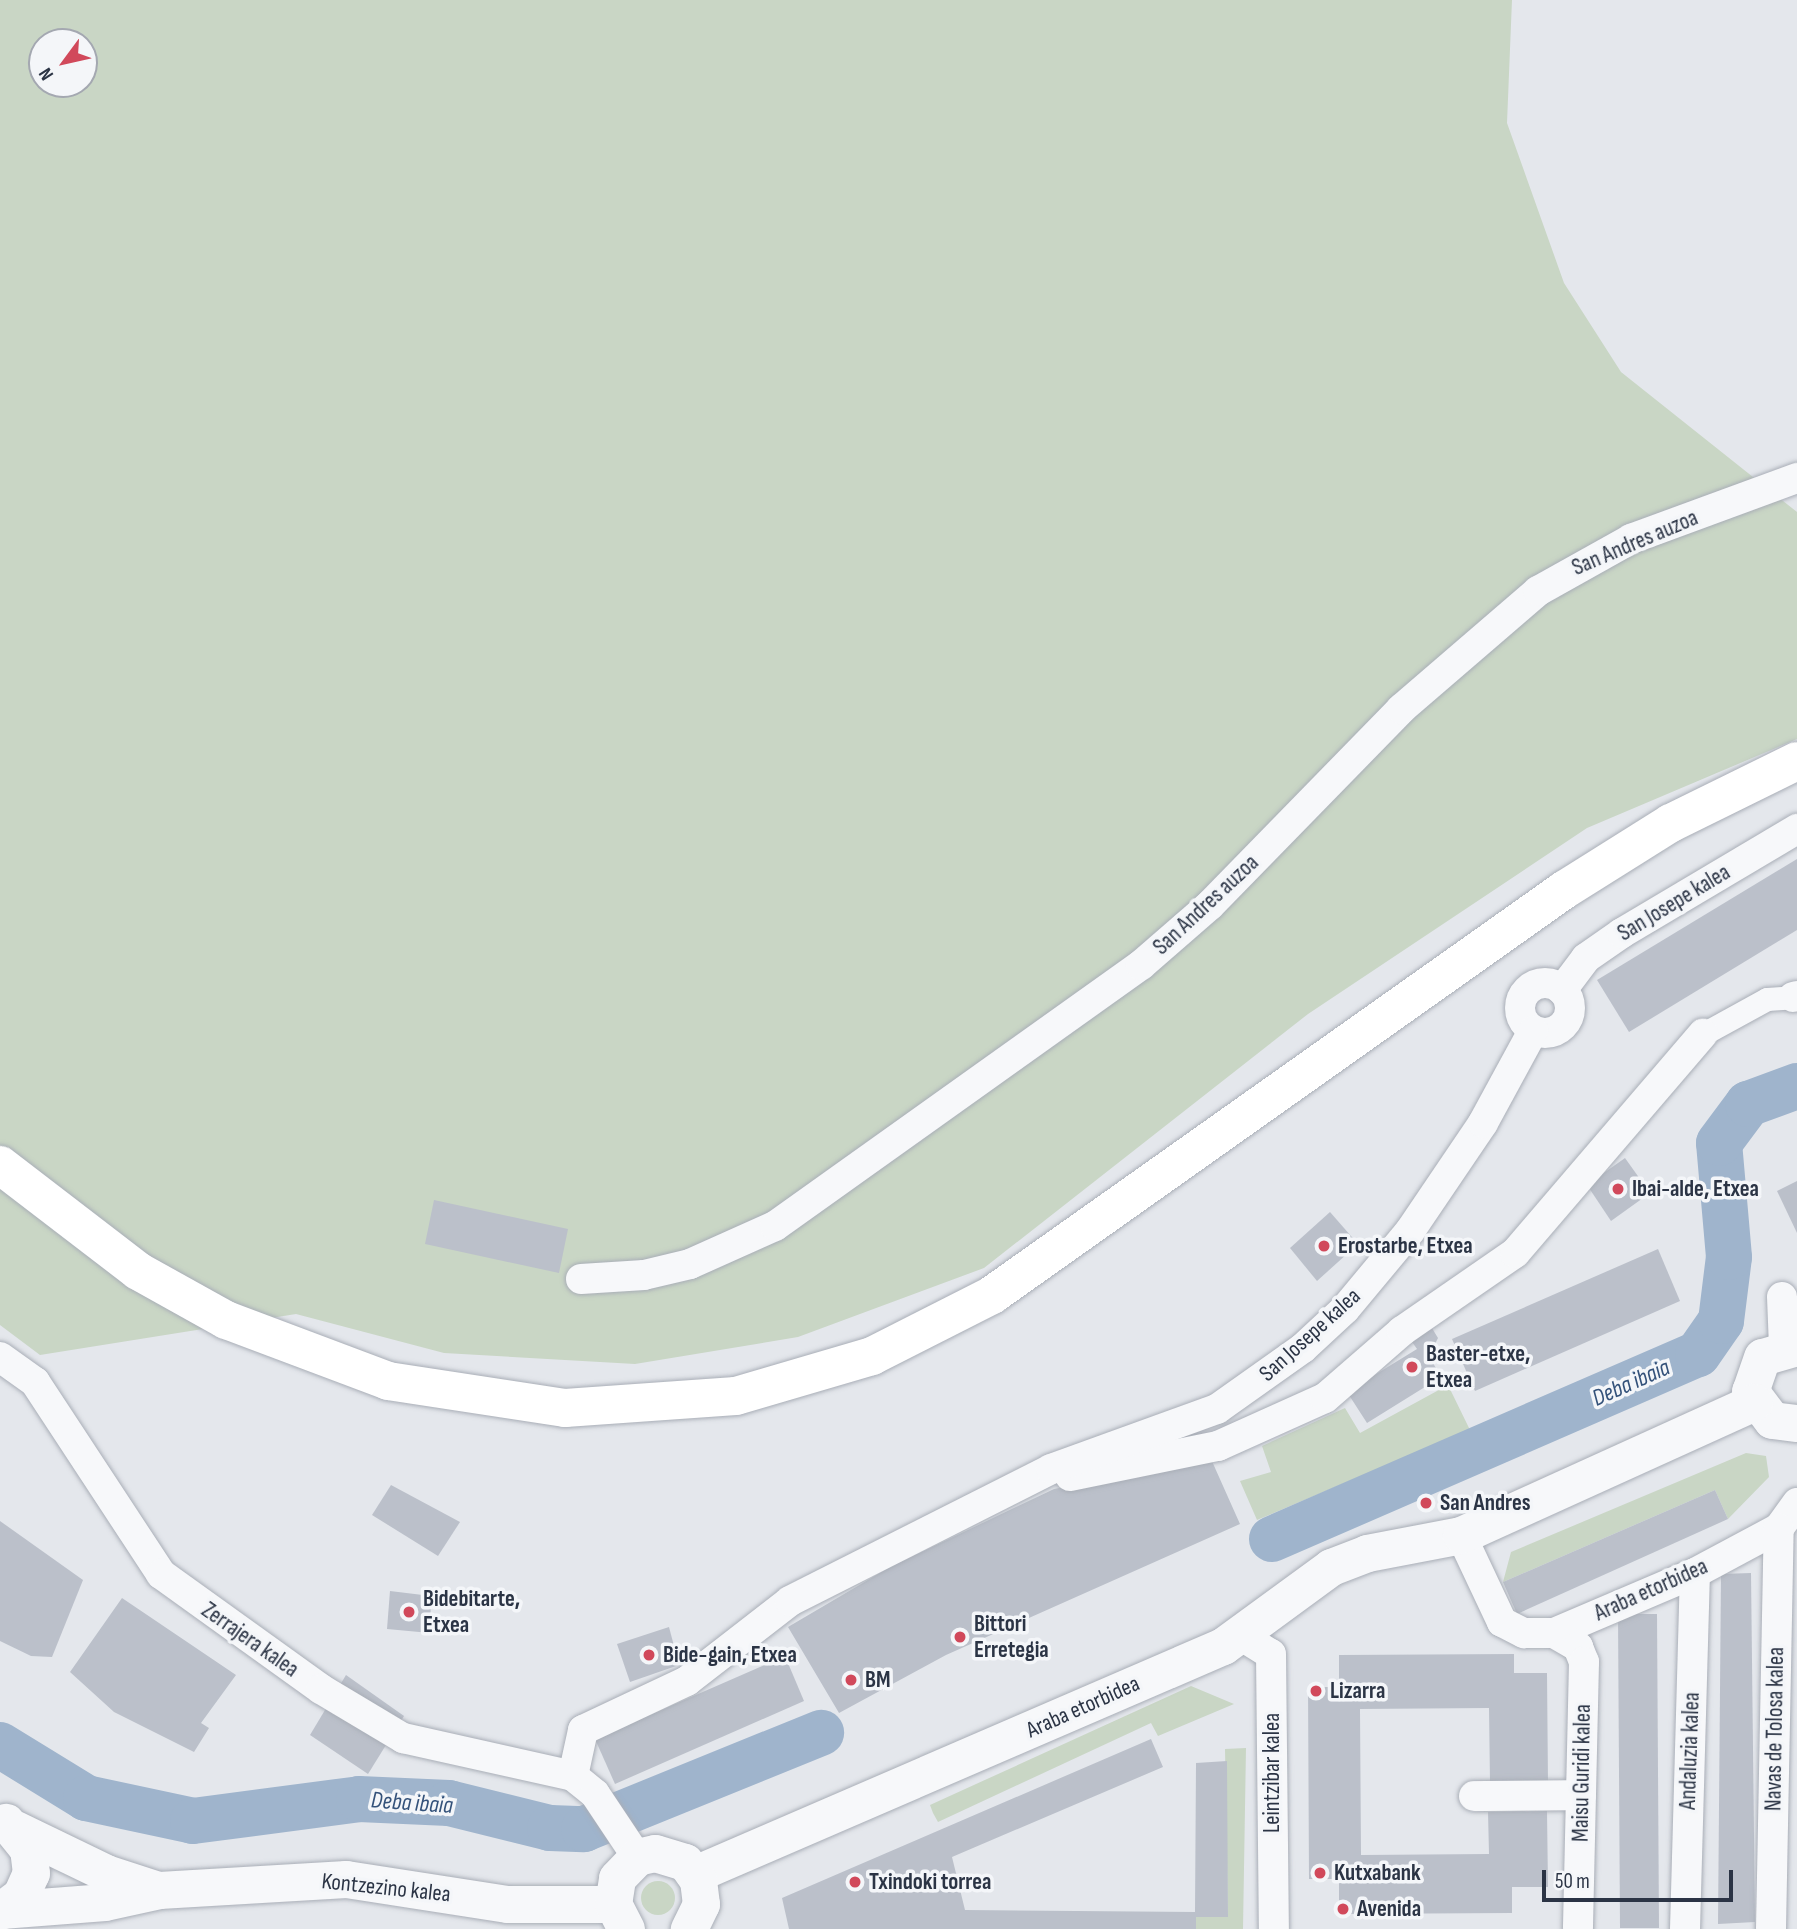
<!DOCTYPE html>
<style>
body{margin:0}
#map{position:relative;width:1797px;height:1929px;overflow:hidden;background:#e4e7ec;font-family:"Sofia Sans Condensed",sans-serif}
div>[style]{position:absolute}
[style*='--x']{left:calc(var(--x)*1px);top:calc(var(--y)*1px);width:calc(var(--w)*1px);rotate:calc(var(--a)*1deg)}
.green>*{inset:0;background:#c9d6c5}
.round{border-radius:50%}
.river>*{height:46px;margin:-23px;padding:0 23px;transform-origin:23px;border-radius:23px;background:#9fb4cc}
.building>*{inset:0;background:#bbc0ca}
.roads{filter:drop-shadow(0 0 2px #a9aeb7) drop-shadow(0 0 2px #a9aeb7)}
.pedestrian>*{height:23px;margin:-11.5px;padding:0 11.5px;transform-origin:11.5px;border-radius:11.5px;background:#f7f8fa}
.minor>*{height:30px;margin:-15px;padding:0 15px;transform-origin:15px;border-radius:15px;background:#f7f8fa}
.minor>.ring{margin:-15px;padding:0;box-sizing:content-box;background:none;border:30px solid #f7f8fa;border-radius:50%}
.tertiary>*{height:37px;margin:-18.5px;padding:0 18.5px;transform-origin:18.5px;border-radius:18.5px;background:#f7f8fa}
.primary>*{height:38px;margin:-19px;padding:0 19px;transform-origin:19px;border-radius:19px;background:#fff}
.dots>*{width:19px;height:19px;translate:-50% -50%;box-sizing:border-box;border:4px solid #f4f6f9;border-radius:50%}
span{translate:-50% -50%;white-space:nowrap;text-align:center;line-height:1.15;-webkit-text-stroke:7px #f4f6f9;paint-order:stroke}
.street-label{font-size:23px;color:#2b3445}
.poi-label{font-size:23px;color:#2b3445;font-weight:700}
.left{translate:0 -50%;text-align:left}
.water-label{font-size:24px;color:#34527a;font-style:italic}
.north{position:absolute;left:28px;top:28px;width:70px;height:70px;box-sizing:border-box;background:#f4f6f9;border:2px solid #a4a8b1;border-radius:50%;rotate:237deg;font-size:19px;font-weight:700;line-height:28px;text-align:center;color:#2b3445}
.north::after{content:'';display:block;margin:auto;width:24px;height:32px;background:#d1495b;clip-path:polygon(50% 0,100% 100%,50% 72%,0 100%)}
.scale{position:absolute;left:1542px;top:1870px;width:191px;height:32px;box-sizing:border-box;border:4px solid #2b3445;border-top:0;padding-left:9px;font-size:21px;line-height:24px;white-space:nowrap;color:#2b3445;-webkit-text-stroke:5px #f4f6f9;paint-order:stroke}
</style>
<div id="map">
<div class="green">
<i style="clip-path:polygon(evenodd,0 0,1512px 0,1507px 123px,1564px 283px,1621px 372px,1797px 512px,1797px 739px,1587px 828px,1308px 1014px,984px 1268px,798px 1337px,635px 1364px,444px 1353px,296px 1314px,40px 1355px,0 1325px,0 0,42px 42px,84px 42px,84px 84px,42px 84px,42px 42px)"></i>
<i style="clip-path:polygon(1448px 1385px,1470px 1430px,1257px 1520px,1240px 1481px,1271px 1472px,1262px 1446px,1345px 1408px,1360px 1433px)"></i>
<i style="clip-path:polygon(1746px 1453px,1766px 1456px,1769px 1477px,1728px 1519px,1715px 1490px,1503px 1582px,1511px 1552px)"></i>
<i style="clip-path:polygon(1191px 1686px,1234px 1704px,1158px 1736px,1151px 1723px,938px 1822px,933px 1813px,930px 1805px)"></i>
<i style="clip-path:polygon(1246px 1748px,1243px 1929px,1196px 1929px,1196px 1917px,1228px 1917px,1225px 1749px)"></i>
<i class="round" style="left:641px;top:1881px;width:34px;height:34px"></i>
</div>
<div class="river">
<i style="--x:1272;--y:1539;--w:464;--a:-23.5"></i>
<i style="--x:1698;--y:1354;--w:40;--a:-55.1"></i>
<i style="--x:1721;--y:1321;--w:64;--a:-82.9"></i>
<i style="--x:1729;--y:1257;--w:114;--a:-95"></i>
<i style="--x:1719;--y:1143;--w:49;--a:-53.4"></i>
<i style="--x:1748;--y:1104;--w:52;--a:-20.2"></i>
<i style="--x:0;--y:1745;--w:101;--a:31.6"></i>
<i style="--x:86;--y:1798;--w:109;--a:12.1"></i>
<i style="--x:193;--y:1821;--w:167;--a:-7.5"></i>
<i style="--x:359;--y:1799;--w:90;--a:2.5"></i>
<i style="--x:449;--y:1803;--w:104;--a:13.9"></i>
<i style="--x:550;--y:1828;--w:34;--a:2"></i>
<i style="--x:584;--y:1829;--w:256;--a:-22.1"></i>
</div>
<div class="building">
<i style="clip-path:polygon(1797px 859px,1797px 930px,1629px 1032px,1597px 980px)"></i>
<i style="clip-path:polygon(1625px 1158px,1650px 1193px,1611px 1221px,1587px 1185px)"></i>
<i style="clip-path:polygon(1797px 1181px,1797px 1233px,1777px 1191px)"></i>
<i style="clip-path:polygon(434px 1200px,568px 1229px,559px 1273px,425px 1244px)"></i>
<i style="clip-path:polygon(1330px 1212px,1358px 1244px,1317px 1281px,1290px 1248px)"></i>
<i style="clip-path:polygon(1658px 1249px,1680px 1301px,1475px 1391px,1452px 1339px)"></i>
<i style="clip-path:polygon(1427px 1320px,1438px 1338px,1429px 1356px,1441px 1377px,1367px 1423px,1347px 1392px,1417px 1349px,1408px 1336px)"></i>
<i style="clip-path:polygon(1211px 1459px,1240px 1524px,946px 1655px,839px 1713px,788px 1627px,890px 1567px,1054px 1489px)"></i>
<i style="clip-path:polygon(391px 1485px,460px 1522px,438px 1556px,372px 1515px)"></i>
<i style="clip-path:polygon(1715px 1490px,1728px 1519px,1517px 1614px,1503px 1582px)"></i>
<i style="clip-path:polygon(0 1521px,83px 1580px,52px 1657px,31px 1656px,0 1641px)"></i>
<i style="clip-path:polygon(1751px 1573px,1755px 1922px,1718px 1924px,1721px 1574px)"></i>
<i style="clip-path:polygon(390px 1591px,431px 1596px,430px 1633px,387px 1629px)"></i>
<i style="clip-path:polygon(122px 1598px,236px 1675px,201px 1723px,209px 1728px,194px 1752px,114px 1712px,70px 1672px)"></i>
<i style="clip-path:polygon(1618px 1614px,1657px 1614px,1659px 1928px,1620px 1928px)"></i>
<i style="clip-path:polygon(669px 1627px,679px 1665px,630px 1682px,617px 1644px)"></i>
<i style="clip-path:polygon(1514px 1654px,1514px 1673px,1547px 1673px,1548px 1783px,1490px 1783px,1489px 1708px,1360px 1709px,1361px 1855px,1489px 1854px,1488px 1812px,1547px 1811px,1548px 1887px,1512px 1887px,1512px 1913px,1339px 1914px,1339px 1879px,1309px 1879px,1308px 1687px,1339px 1687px,1339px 1655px)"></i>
<i style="clip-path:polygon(785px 1656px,804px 1701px,615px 1784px,595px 1739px)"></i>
<i style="clip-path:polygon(346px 1675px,404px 1716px,368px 1774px,310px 1735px)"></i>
<i style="clip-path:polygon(1151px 1739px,1163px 1767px,952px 1857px,965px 1910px,1195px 1912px,1196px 1763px,1227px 1761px,1228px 1917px,1196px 1917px,1196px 1929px,789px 1929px,782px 1898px)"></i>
</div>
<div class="roads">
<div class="pedestrian">
<i style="--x:1703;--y:1034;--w:73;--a:-28.7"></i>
<i style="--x:1767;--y:999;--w:26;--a:-4"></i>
</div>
<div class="minor">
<i class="ring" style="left:1520px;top:983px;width:20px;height:20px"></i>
<i style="--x:1562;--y:990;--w:40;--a:-53"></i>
<i style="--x:1586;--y:958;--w:44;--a:-34.8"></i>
<i style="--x:1622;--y:933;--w:204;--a:-30.7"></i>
<i style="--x:1793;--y:997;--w:4;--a:-14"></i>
<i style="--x:581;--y:1279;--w:63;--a:-3.6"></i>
<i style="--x:644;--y:1275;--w:47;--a:-13.4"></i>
<i style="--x:690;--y:1264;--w:93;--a:-24.1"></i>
<i style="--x:775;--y:1226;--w:450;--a:-35.5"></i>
<i style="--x:1141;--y:965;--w:91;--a:-41"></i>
<i style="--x:1210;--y:905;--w:274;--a:-45.7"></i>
<i style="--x:1401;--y:709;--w:181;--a:-40.7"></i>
<i style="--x:1538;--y:591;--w:107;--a:-29.2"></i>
<i style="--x:1631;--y:539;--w:177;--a:-20.2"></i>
<i style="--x:1782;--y:1297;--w:49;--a:87.7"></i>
<i style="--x:0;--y:1357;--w:43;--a:35.5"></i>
<i style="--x:35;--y:1382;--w:230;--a:56.7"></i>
<i style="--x:161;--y:1574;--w:197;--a:35.7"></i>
<i style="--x:321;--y:1689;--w:96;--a:30.9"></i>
<i style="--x:403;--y:1738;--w:174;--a:12.6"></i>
<i style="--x:573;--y:1776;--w:28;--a:39"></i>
<i style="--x:595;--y:1794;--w:76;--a:56.3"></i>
<i style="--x:1070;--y:1476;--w:151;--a:-11.5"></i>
<i style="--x:1218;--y:1446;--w:117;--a:-24.2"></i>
<i style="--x:1325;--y:1398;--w:102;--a:-41"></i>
<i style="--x:1402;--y:1331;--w:137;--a:-34.6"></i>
<i style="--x:1515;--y:1253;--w:289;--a:-49.4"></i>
<i style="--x:1461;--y:1535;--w:96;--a:64.8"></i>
<i style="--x:1502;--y:1622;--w:25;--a:27"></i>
<i style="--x:1524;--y:1633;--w:30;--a:0"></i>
<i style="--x:1554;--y:1633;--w:153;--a:-23.1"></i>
<i style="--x:1695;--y:1573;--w:95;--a:-28.2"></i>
<i style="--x:1779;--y:1528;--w:31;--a:-54"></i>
<i style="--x:1554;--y:1633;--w:28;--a:30"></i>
<i style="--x:1578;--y:1647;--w:16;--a:68"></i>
<i style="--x:1584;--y:1662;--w:267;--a:91.3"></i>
<i style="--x:1240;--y:1635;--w:36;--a:32"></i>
<i style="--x:1271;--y:1654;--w:275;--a:89.4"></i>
<i style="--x:573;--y:1776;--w:47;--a:-77.7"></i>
<i style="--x:583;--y:1730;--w:115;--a:-25.2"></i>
<i style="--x:687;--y:1681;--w:130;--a:-37.8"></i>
<i style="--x:790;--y:1601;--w:292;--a:-26.8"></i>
<i style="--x:1051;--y:1469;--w:177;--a:-19.9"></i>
<i style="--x:1217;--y:1409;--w:105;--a:-35.3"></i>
<i style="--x:1303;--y:1348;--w:57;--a:-42.9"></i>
<i style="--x:1345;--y:1309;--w:102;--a:-50.2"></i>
<i style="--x:1410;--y:1231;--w:130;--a:-55.9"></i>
<i style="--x:1483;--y:1123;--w:105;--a:-61.5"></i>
<i style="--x:1474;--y:1796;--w:107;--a:-0.5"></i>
<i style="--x:1685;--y:1929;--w:356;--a:-88.4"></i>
<i style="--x:1771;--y:1929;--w:401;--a:-88.9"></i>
</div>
<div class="tertiary">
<i style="--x:1797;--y:1347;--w:36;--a:164"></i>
<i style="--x:1762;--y:1357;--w:36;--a:109"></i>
<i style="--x:1750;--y:1391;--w:36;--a:53"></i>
<i style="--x:1772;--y:1420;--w:25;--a:7"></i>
<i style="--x:15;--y:1829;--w:101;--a:25.8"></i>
<i style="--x:106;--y:1873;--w:55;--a:18.1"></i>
<i style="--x:695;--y:1874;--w:575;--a:-23.36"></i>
<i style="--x:1223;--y:1646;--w:134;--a:-36.2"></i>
<i style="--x:1331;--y:1567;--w:39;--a:-21"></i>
<i style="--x:1367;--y:1553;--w:96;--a:-10.8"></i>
<i style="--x:1461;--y:1535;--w:322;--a:-24.4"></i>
<i style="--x:1;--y:1910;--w:104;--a:-4.4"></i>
<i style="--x:105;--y:1902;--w:55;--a:-12.5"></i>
<i style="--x:159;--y:1890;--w:187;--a:-3.4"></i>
<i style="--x:346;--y:1879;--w:163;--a:8.8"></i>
<i style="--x:507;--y:1904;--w:106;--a:0"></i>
<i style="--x:0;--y:1911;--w:26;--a:-37"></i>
<i style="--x:21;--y:1895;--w:24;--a:-66"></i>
<i style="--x:31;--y:1873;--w:24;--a:-97"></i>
<i style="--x:28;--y:1849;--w:35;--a:-129"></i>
<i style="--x:626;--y:1929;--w:28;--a:-117"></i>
<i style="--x:613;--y:1904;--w:26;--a:-81"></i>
<i style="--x:617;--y:1878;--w:29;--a:-46"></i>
<i style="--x:637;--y:1857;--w:18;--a:-13"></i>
<i style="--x:655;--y:1853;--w:31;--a:17"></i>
<i style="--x:685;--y:1862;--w:22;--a:54"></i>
<i style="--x:698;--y:1880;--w:24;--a:83"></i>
<i style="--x:701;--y:1904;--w:28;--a:116"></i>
</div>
<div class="primary">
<i style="--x:0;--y:1165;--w:174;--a:37.5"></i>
<i style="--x:138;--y:1271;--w:101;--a:29.1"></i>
<i style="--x:226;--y:1320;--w:173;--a:20.6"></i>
<i style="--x:388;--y:1381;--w:179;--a:8.7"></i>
<i style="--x:565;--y:1408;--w:171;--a:-4"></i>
<i style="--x:736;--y:1396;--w:142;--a:-16.4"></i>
<i style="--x:872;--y:1356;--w:135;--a:-26.9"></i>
<i style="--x:992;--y:1295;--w:701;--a:-35.3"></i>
<i style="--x:1564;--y:890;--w:126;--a:-32.1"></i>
<i style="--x:1671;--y:823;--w:140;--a:-26.2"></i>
</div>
</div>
<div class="dots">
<i style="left:1618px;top:1189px;background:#d1495b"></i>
<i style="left:1324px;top:1246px;background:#d1495b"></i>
<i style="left:1412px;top:1367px;background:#d1495b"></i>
<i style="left:1426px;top:1503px;background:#d1495b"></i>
<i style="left:409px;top:1612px;background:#d1495b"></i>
<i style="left:960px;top:1637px;background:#d1495b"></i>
<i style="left:649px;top:1655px;background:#d1495b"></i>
<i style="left:851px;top:1680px;background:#d1495b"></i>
<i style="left:1316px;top:1691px;background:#d1495b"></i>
<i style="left:1320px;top:1873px;background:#d1495b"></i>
<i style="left:855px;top:1882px;background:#d1495b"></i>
<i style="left:1343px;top:1909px;background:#d1495b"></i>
</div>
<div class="street-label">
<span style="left:1635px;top:543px;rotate:-23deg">San Andres auzoa</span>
<span style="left:1674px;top:903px;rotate:-31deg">San Josepe kalea</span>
<span style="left:1206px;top:905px;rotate:-43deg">San Andres auzoa</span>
<span style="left:1310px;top:1335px;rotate:-42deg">San Josepe kalea</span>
<span style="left:1651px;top:1590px;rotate:-24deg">Araba etorbidea</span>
<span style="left:250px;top:1640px;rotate:35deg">Zerrajera kalea</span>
<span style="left:1083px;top:1707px;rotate:-24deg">Araba etorbidea</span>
<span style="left:1775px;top:1729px;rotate:-89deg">Navas de Tolosa kalea</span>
<span style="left:1690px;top:1751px;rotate:-88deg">Andaluzia kalea</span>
<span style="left:1272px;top:1773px;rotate:-90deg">Leintzibar kalea</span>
<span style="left:1582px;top:1773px;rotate:-89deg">Maisu Guridi kalea</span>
<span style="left:386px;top:1888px;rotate:6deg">Kontzezino kalea</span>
</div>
<div class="poi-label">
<span class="left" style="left:1632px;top:1189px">Ibai-alde, Etxea</span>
<span class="left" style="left:1338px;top:1246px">Erostarbe, Etxea</span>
<span class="left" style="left:1426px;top:1367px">Baster-etxe,<br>Etxea</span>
<span class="left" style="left:1440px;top:1503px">San Andres</span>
<span class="left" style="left:423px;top:1612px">Bidebitarte,<br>Etxea</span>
<span class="left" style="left:974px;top:1637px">Bittori<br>Erretegia</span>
<span class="left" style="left:663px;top:1655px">Bide-gain, Etxea</span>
<span class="left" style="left:865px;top:1680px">BM</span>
<span class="left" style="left:1330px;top:1691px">Lizarra</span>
<span class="left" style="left:1334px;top:1873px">Kutxabank</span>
<span class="left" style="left:869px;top:1882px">Txindoki torrea</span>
<span class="left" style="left:1357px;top:1909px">Avenida</span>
</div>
<div class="water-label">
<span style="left:1631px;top:1383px;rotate:-24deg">Deba ibaia</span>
<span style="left:412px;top:1803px;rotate:4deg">Deba ibaia</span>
</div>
<div class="north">N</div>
<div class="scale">50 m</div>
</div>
